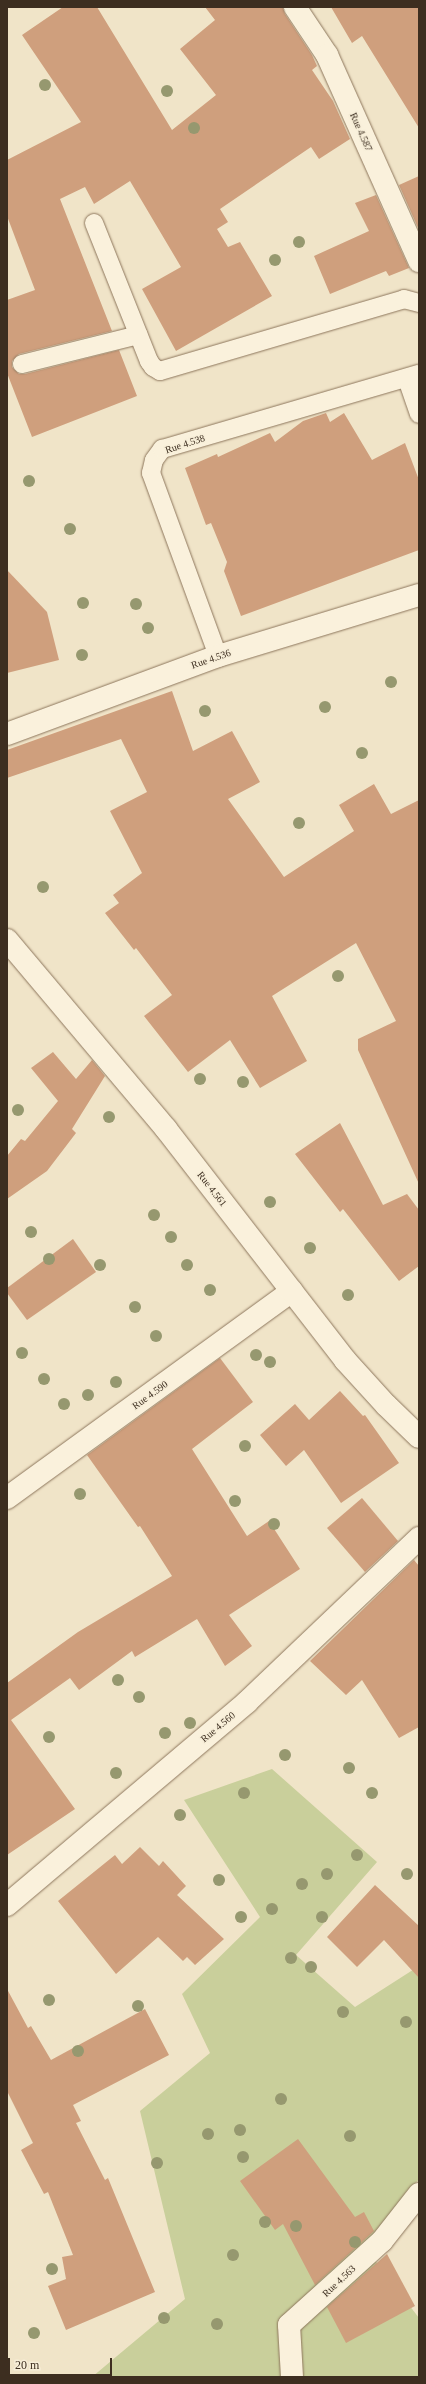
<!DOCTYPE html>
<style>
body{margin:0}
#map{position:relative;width:426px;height:2384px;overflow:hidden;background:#f0e4c8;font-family:Georgia,serif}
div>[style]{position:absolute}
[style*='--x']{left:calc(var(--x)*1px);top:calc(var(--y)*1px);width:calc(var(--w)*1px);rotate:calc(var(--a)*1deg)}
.green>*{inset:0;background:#c9cf9b}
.building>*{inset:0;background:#cf9f7d}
.roads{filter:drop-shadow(0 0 1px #8d765c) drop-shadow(0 0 1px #8d765c)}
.lane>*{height:18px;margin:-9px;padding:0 9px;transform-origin:9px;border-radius:9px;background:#faf1dc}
.street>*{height:22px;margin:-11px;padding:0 11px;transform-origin:11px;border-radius:11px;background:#faf1dc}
.secondary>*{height:22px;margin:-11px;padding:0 11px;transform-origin:11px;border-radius:11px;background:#faf1dc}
.trees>*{width:12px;height:12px;margin:-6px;border-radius:50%;background:#96986f}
span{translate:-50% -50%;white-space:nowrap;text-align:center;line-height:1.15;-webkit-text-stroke:3px #f7eed8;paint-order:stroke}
.street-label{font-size:10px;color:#3d2e20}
.frame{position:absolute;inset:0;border:8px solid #3d2e20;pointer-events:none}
.scale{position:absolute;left:8px;top:2358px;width:104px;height:18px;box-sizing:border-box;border:2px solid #3d2e20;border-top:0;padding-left:5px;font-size:12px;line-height:14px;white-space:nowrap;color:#3d2e20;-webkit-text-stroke:3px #f7eed8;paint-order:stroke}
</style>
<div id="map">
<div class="green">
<i style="clip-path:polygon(272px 1769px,377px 1862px,296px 1955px,355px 2007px,419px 1966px,419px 2179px,364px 2246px,419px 2318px,419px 2377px,92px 2377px,185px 2299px,140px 2111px,210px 2053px,182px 1994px,260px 1917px,184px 1800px)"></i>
</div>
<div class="building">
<i style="clip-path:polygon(63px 7px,97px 7px,172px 130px,216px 95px,180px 49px,215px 20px,205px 7px,283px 7px,285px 14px,312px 55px,317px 66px,312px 70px,333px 101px,350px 139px,319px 159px,311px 147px,220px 209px,228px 222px,217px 229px,228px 247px,240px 242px,272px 296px,176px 351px,142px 289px,181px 267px,130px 181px,94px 204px,85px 187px,60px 199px,112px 331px,19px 354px,12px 361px,12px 367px,19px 374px,25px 374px,119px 350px,137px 396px,32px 437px,7px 373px,7px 300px,35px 290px,7px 216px,7px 160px,81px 122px,22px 35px)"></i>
<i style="clip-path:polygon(331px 7px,419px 7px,419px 128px,362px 36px,352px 43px)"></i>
<i style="clip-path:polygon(419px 176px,419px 230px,399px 185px)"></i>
<i style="clip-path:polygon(376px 195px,409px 268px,389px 276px,386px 271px,330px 294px,314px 256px,369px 231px,355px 203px)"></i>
<i style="clip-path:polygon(326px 413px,330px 422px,344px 413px,372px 460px,405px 443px,419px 480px,419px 550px,241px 616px,224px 571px,227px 562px,211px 523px,206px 525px,185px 468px,217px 454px,218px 457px,270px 433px,275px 442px,303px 421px)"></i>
<i style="clip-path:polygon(7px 570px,47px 612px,59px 660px,7px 673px)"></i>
<i style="clip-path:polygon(172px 691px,193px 751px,232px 731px,260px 782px,228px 799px,284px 877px,354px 831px,339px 805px,374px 784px,391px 814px,419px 800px,419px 1184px,358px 1050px,358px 1039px,396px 1021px,356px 943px,272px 996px,307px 1061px,260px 1088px,230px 1040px,188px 1072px,144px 1016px,172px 995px,136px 948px,134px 950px,105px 913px,119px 903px,113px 895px,142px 873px,110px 811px,147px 792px,121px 739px,7px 778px,7px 750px)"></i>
<i style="clip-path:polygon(53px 1052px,76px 1079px,92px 1060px,105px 1076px,72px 1129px,76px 1133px,47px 1171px,7px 1199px,7px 1156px,21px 1139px,25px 1141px,58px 1101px,31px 1068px)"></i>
<i style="clip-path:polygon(340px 1123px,383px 1205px,407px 1194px,419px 1210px,419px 1266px,399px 1281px,343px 1209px,340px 1212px,295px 1154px)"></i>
<i style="clip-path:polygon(73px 1239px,96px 1272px,27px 1320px,7px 1293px,7px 1288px)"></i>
<i style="clip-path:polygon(220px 1358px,253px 1402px,192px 1449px,247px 1536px,269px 1521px,300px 1569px,229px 1615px,252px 1646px,225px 1666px,197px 1619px,135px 1657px,132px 1651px,79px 1690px,70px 1678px,11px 1720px,75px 1809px,7px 1855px,7px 1683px,78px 1632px,172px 1576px,140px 1526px,138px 1527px,87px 1455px)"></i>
<i style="clip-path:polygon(340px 1391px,363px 1416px,365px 1415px,399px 1463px,341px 1503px,304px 1450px,286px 1466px,260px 1435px,295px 1404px,309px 1420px)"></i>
<i style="clip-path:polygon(362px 1498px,398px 1541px,365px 1572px,327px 1528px)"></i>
<i style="clip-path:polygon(414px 1560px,419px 1566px,419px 1727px,399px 1738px,362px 1680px,346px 1695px,310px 1661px)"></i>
<i style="clip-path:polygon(140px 1847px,159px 1866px,163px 1861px,186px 1886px,177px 1895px,224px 1939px,195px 1965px,187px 1957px,183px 1961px,158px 1937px,116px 1974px,58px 1901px,115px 1855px,122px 1864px)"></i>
<i style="clip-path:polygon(375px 1885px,419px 1926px,419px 1978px,384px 1940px,357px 1967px,327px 1937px)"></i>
<i style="clip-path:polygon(7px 1989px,28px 2028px,31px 2026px,51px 2060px,145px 2009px,169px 2055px,73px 2105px,81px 2121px,76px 2123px,105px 2180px,108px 2178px,155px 2292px,66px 2330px,48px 2286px,66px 2279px,62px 2257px,73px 2255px,48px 2192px,44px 2194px,21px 2150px,33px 2143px,7px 2091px)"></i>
<i style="clip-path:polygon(298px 2139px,355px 2217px,364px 2212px,374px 2231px,315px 2285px,283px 2224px,275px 2230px,240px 2181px)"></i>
<i style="clip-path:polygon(387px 2254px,415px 2306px,346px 2343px,327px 2307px)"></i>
</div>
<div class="roads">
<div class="lane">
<i style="--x:94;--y:223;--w:149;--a:68.3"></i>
<i style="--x:149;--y:361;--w:7;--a:56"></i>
<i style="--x:153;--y:367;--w:8;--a:30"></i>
<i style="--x:160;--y:371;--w:254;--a:-16.4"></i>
<i style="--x:404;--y:299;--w:16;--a:15"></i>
<i style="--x:22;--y:364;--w:120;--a:-14"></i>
<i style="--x:407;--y:379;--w:37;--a:71"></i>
<i style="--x:218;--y:656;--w:195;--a:-110.1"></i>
<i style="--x:151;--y:473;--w:13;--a:-77"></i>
<i style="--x:154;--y:460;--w:14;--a:-54"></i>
<i style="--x:162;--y:449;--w:268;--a:-16.3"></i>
</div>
<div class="street">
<i style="--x:295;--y:7;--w:58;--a:56.3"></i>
<i style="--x:327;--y:55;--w:226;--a:65.9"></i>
<i style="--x:7;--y:734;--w:225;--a:-20.3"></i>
<i style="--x:218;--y:656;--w:210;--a:-16.9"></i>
<i style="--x:7;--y:1498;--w:352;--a:-36"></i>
<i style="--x:7;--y:1905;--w:314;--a:-40.2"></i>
<i style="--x:247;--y:1702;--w:238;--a:-43.6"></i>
<i style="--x:292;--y:2377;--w:52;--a:-93.3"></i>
<i style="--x:289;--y:2325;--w:125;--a:-42.1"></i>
<i style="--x:382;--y:2241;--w:60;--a:-51.8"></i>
</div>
<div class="secondary">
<i style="--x:7;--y:940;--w:247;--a:49.9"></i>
<i style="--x:166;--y:1129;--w:292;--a:52.2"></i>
<i style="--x:345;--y:1360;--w:61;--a:47.7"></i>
<i style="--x:386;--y:1405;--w:46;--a:44.1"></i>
</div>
</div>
<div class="trees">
<i style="left:45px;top:85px"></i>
<i style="left:167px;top:91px"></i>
<i style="left:194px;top:128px"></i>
<i style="left:299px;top:242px"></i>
<i style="left:275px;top:260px"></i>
<i style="left:29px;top:481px"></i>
<i style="left:70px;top:529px"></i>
<i style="left:83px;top:603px"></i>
<i style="left:136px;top:604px"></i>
<i style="left:148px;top:628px"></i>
<i style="left:82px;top:655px"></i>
<i style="left:391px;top:682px"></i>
<i style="left:325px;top:707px"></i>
<i style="left:205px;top:711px"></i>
<i style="left:362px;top:753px"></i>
<i style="left:299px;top:823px"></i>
<i style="left:43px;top:887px"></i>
<i style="left:338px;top:976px"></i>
<i style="left:200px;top:1079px"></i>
<i style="left:243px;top:1082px"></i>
<i style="left:18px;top:1110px"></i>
<i style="left:109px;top:1117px"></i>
<i style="left:270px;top:1202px"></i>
<i style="left:154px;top:1215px"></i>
<i style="left:31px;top:1232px"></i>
<i style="left:171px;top:1237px"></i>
<i style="left:310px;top:1248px"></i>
<i style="left:49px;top:1259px"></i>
<i style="left:100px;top:1265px"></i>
<i style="left:187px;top:1265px"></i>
<i style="left:210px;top:1290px"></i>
<i style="left:348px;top:1295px"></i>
<i style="left:135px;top:1307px"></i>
<i style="left:156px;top:1336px"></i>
<i style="left:22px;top:1353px"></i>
<i style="left:256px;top:1355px"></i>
<i style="left:270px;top:1362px"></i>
<i style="left:44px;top:1379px"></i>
<i style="left:116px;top:1382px"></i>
<i style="left:88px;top:1395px"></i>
<i style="left:64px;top:1404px"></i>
<i style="left:245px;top:1446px"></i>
<i style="left:80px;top:1494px"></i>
<i style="left:235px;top:1501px"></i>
<i style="left:274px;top:1524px"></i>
<i style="left:118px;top:1680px"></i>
<i style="left:139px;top:1697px"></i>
<i style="left:190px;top:1723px"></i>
<i style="left:165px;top:1733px"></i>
<i style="left:49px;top:1737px"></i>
<i style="left:285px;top:1755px"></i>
<i style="left:349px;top:1768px"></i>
<i style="left:116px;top:1773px"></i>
<i style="left:244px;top:1793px"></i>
<i style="left:372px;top:1793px"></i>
<i style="left:180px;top:1815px"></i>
<i style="left:357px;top:1855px"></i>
<i style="left:327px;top:1874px"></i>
<i style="left:407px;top:1874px"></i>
<i style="left:219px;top:1880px"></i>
<i style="left:302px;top:1884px"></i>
<i style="left:272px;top:1909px"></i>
<i style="left:241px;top:1917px"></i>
<i style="left:322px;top:1917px"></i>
<i style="left:291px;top:1958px"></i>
<i style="left:311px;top:1967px"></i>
<i style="left:49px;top:2000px"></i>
<i style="left:138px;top:2006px"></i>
<i style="left:343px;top:2012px"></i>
<i style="left:406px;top:2022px"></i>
<i style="left:78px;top:2051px"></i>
<i style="left:281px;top:2099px"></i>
<i style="left:240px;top:2130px"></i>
<i style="left:208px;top:2134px"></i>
<i style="left:350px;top:2136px"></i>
<i style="left:243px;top:2157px"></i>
<i style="left:157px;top:2163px"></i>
<i style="left:265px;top:2222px"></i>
<i style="left:296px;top:2226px"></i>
<i style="left:355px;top:2242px"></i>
<i style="left:233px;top:2255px"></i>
<i style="left:52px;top:2269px"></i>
<i style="left:164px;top:2318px"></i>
<i style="left:217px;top:2324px"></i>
<i style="left:34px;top:2333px"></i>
</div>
<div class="street-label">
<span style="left:361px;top:132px;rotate:66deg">Rue 4.587</span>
<span style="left:185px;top:444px;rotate:-18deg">Rue 4.538</span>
<span style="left:211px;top:659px;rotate:-19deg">Rue 4.536</span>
<span style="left:212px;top:1189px;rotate:52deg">Rue 4.561</span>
<span style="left:150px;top:1395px;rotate:-36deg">Rue 4.590</span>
<span style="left:218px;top:1727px;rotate:-40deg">Rue 4.560</span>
<span style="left:339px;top:2281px;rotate:-43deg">Rue 4.563</span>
</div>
<div class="frame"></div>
<div class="scale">20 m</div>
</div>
